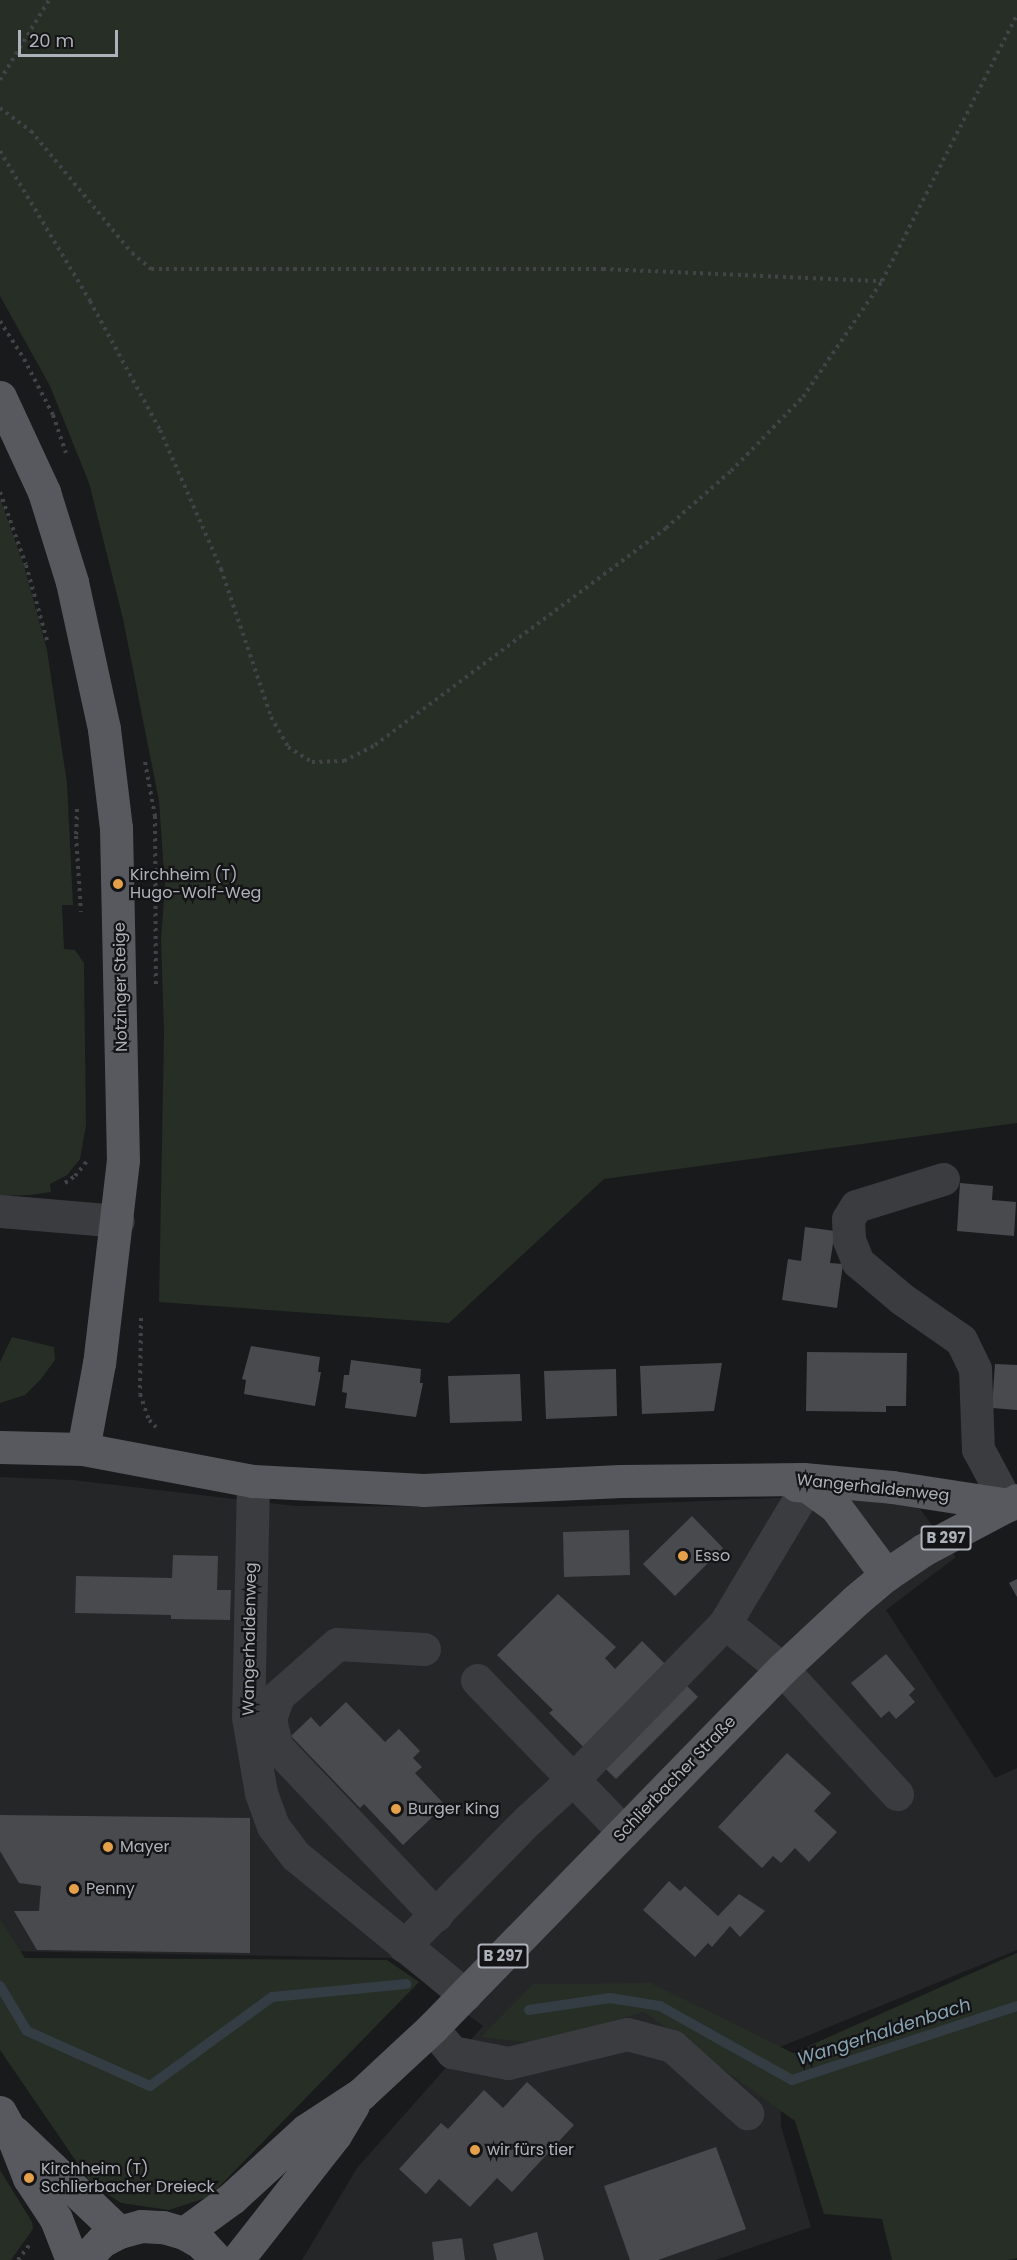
<!DOCTYPE html>
<meta charset="utf-8">
<style>
body{margin:0}
#map{position:relative;width:1017px;height:2260px;overflow:hidden;background:#191a1b;font-family:Poppins,sans-serif}
div>[style]{position:absolute}
[style*='--x']{left:calc(var(--x)*1px);top:calc(var(--y)*1px);width:calc(var(--w)*1px);rotate:calc(var(--a)*1deg)}
.built>*{inset:0;background:#252628}
.green>*{inset:0;background:#262e26}
.stream>*{height:10px;margin:-5px;padding:0 5px;transform-origin:5px;border-radius:5px;background:#333d43}
.building>*{inset:0;background:#484a4e}
.path>*{height:4px;margin-top:-2px;transform-origin:0;background:repeating-linear-gradient(90deg,#414347 0 3px,transparent 0 7.5px)}
.minor>*{height:33px;margin:-16.5px;padding:0 16.5px;transform-origin:16.5px;border-radius:16.5px;background:#3b3c40}
.major>*{height:33px;margin:-16.5px;padding:0 16.5px;transform-origin:16.5px;border-radius:16.5px;background:#57595f}
.dots>*{width:16px;height:16px;translate:-50% -50%;box-sizing:border-box;border:3px solid #141416;border-radius:50%}
span{translate:-50% -50%;white-space:nowrap;text-align:center;line-height:1.15;-webkit-text-stroke:4.5px #141416;paint-order:stroke}
.shield-label span{padding:2px 4px;background:#141416;border:2px solid;border-radius:4px;-webkit-text-stroke-width:0}
.shield-label{font-size:15px;color:#adb2ba;font-weight:700}
.poi-label{font-size:16px;color:#adb2ba}
.left{translate:0 -50%;text-align:left}
.street-label{font-size:16px;color:#adb2ba}
.water-label{font-size:18px;color:#87a2b1;font-style:italic}
.scale{position:absolute;left:18px;top:30px;width:100px;height:27px;box-sizing:border-box;border:3px solid #adb2ba;border-top:0;padding-left:8px;font-size:18px;line-height:21px;white-space:nowrap;color:#adb2ba;-webkit-text-stroke:4px #141416;paint-order:stroke}
</style>
<div id="map">
<div class="built">
<i style="clip-path:polygon(0 1477px,73px 1480px,295px 1506px,558px 1507px,847px 1495px,920px 1509px,956px 1557px,886px 1610px,995px 1778px,1017px 1768px,1017px 1950px,780px 2047px,781px 2126px,811px 2227px,716px 2260px,302px 2260px,357px 2168px,483px 2026px,392px 1958px,0 1951px)"></i>
</div>
<div class="green">
<i style="clip-path:polygon(0 0,1017px 0,1017px 1123px,604px 1179px,449px 1323px,159px 1302px,164px 1032px,161px 938px,165px 887px,159px 801px,123px 619px,89px 483px,50px 386px,0 296px)"></i>
<i style="clip-path:polygon(0 498px,24px 566px,47px 650px,67px 783px,73px 905px,62px 905px,64px 949px,75px 950px,84px 963px,86px 1125px,80px 1159px,67px 1175px,50px 1184px,51px 1192px,30px 1195px,0 1196px)"></i>
<i style="clip-path:polygon(12px 1337px,54px 1347px,55px 1360px,41px 1379px,25px 1395px,0 1403px,0 1362px)"></i>
<i style="clip-path:polygon(0 1919px,25px 1958px,387px 1960px,419px 1982px,209px 2197px,169px 2210px,121px 2203px,91px 2183px,0 2050px)"></i>
<i style="clip-path:polygon(1017px 1953px,1017px 2258px,1009px 2260px,892px 2260px,882px 2219px,824px 2214px,795px 2121px,644px 2012px,535px 2043px,481px 2037px,533px 1984px,651px 1983px,793px 2053px)"></i>
<i style="clip-path:polygon(0 2170px,32px 2222px,33px 2229px,11px 2260px,0 2260px)"></i>
</div>
<div class="stream">
<i style="--x:0;--y:1986;--w:52;--a:59"></i>
<i style="--x:27;--y:2031;--w:135;--a:24.1"></i>
<i style="--x:150;--y:2086;--w:151;--a:-36.1"></i>
<i style="--x:272;--y:1997;--w:135;--a:-5.5"></i>
<i style="--x:529;--y:2010;--w:82;--a:-8.4"></i>
<i style="--x:610;--y:1998;--w:51;--a:9.1"></i>
<i style="--x:660;--y:2006;--w:151;--a:29.3"></i>
<i style="--x:792;--y:2080;--w:237;--a:-18.2"></i>
</div>
<div class="building">
<i style="clip-path:polygon(960px 1183px,993px 1186px,992px 1200px,1016px 1202px,1014px 1236px,957px 1231px)"></i>
<i style="clip-path:polygon(805px 1227px,835px 1231px,830px 1263px,843px 1264px,837px 1308px,782px 1300px,788px 1259px,801px 1261px)"></i>
<i style="clip-path:polygon(251px 1346px,320px 1357px,318px 1372px,321px 1372px,315px 1406px,244px 1394px,246px 1380px,242px 1379px)"></i>
<i style="clip-path:polygon(807px 1352px,907px 1353px,906px 1406px,886px 1406px,886px 1412px,806px 1411px)"></i>
<i style="clip-path:polygon(351px 1360px,421px 1369px,420px 1383px,423px 1383px,416px 1417px,345px 1408px,347px 1393px,342px 1392px,344px 1375px,349px 1375px)"></i>
<i style="clip-path:polygon(722px 1363px,714px 1411px,642px 1414px,640px 1366px)"></i>
<i style="clip-path:polygon(995px 1364px,1017px 1365px,1017px 1410px,992px 1408px)"></i>
<i style="clip-path:polygon(616px 1369px,617px 1416px,546px 1419px,544px 1371px)"></i>
<i style="clip-path:polygon(520px 1374px,522px 1421px,450px 1423px,448px 1376px)"></i>
<i style="clip-path:polygon(692px 1516px,723px 1548px,675px 1596px,643px 1564px)"></i>
<i style="clip-path:polygon(629px 1530px,630px 1575px,564px 1577px,563px 1532px)"></i>
<i style="clip-path:polygon(173px 1555px,218px 1556px,217px 1590px,231px 1590px,230px 1620px,171px 1619px,171px 1615px,75px 1613px,76px 1576px,172px 1578px)"></i>
<i style="clip-path:polygon(1017px 1579px,1017px 1597px,1009px 1583px)"></i>
<i style="clip-path:polygon(558px 1594px,616px 1647px,605px 1658px,615px 1669px,642px 1641px,698px 1697px,616px 1779px,549px 1713px,553px 1710px,497px 1655px)"></i>
<i style="clip-path:polygon(886px 1654px,915px 1689px,909px 1695px,915px 1702px,896px 1719px,889px 1711px,881px 1718px,851px 1683px)"></i>
<i style="clip-path:polygon(346px 1702px,385px 1742px,399px 1729px,420px 1751px,413px 1758px,422px 1767px,415px 1773px,445px 1805px,403px 1845px,364px 1804px,360px 1808px,291px 1736px,311px 1717px,320px 1727px)"></i>
<i style="clip-path:polygon(787px 1753px,831px 1793px,814px 1811px,837px 1832px,809px 1862px,795px 1848px,781px 1863px,773px 1856px,762px 1868px,718px 1827px)"></i>
<i style="clip-path:polygon(0 1815px,250px 1818px,250px 1953px,37px 1950px,14px 1911px,39px 1911px,41px 1886px,19px 1883px,0 1851px)"></i>
<i style="clip-path:polygon(669px 1881px,680px 1891px,685px 1886px,718px 1916px,739px 1894px,765px 1911px,740px 1937px,730px 1926px,712px 1947px,708px 1943px,695px 1957px,643px 1910px)"></i>
<i style="clip-path:polygon(527px 2082px,574px 2125px,512px 2192px,497px 2178px,470px 2207px,439px 2179px,426px 2194px,399px 2169px,441px 2123px,448px 2129px,484px 2090px,503px 2108px)"></i>
<i style="clip-path:polygon(716px 2147px,746px 2229px,658px 2260px,630px 2260px,604px 2186px)"></i>
<i style="clip-path:polygon(537px 2232px,544px 2260px,497px 2260px,493px 2244px)"></i>
<i style="clip-path:polygon(462px 2238px,465px 2260px,434px 2260px,432px 2242px)"></i>
</div>
<div class="path">
<i style="--x:0;--y:80;--w:94;--a:-58.5"></i>
<i style="--x:0;--y:108;--w:39;--a:37"></i>
<i style="--x:31;--y:131;--w:158;--a:50.4"></i>
<i style="--x:132;--y:253;--w:25;--a:40"></i>
<i style="--x:151;--y:269;--w:452;--a:0"></i>
<i style="--x:603;--y:269;--w:279;--a:2.5"></i>
<i style="--x:0;--y:151;--w:175;--a:59"></i>
<i style="--x:90;--y:301;--w:147;--a:61.5"></i>
<i style="--x:160;--y:430;--w:152;--a:66.3"></i>
<i style="--x:221;--y:569;--w:156;--a:71.3"></i>
<i style="--x:271;--y:717;--w:34;--a:60"></i>
<i style="--x:288;--y:747;--w:28;--a:32"></i>
<i style="--x:312;--y:762;--w:32;--a:-2"></i>
<i style="--x:344;--y:761;--w:35;--a:-27"></i>
<i style="--x:375;--y:745;--w:363;--a:-36.7"></i>
<i style="--x:666;--y:528;--w:86;--a:-41.2"></i>
<i style="--x:731;--y:471;--w:103;--a:-45.8"></i>
<i style="--x:803;--y:397;--w:140;--a:-55.7"></i>
<i style="--x:882;--y:281;--w:298;--a:-63.1"></i>
<i style="--x:0;--y:321;--w:45;--a:57.7"></i>
<i style="--x:24;--y:359;--w:63;--a:62.6"></i>
<i style="--x:53;--y:415;--w:40;--a:71.1"></i>
<i style="--x:0;--y:492;--w:77;--a:70.4"></i>
<i style="--x:26;--y:565;--w:78;--a:74.4"></i>
<i style="--x:145;--y:762;--w:55;--a:79.5"></i>
<i style="--x:155;--y:816;--w:171;--a:89.7"></i>
<i style="--x:77;--y:809;--w:27;--a:92"></i>
<i style="--x:76;--y:836;--w:76;--a:86.2"></i>
<i style="--x:65;--y:1183;--w:12;--a:-35"></i>
<i style="--x:75;--y:1176;--w:19;--a:-51"></i>
<i style="--x:141;--y:1318;--w:76;--a:90.8"></i>
<i style="--x:140;--y:1394;--w:28;--a:71"></i>
<i style="--x:149;--y:1420;--w:10;--a:45"></i>
<i style="--x:18;--y:2260;--w:20;--a:-53"></i>
</div>
<div class="minor">
<i style="--x:943;--y:1179;--w:91;--a:162.8"></i>
<i style="--x:856;--y:1206;--w:15;--a:122"></i>
<i style="--x:848;--y:1219;--w:21;--a:87"></i>
<i style="--x:849;--y:1240;--w:24;--a:68"></i>
<i style="--x:858;--y:1262;--w:57;--a:40.1"></i>
<i style="--x:902;--y:1299;--w:72;--a:34.8"></i>
<i style="--x:961;--y:1340;--w:32;--a:64"></i>
<i style="--x:975;--y:1369;--w:80;--a:87.9"></i>
<i style="--x:978;--y:1449;--w:64;--a:61.8"></i>
<i style="--x:0;--y:1211;--w:118;--a:4.8"></i>
<i style="--x:253;--y:1481;--w:236;--a:91.2"></i>
<i style="--x:248;--y:1717;--w:77;--a:80.3"></i>
<i style="--x:261;--y:1793;--w:35;--a:70"></i>
<i style="--x:273;--y:1826;--w:38;--a:53"></i>
<i style="--x:296;--y:1856;--w:219;--a:39.4"></i>
<i style="--x:725;--y:1623;--w:73;--a:38.9"></i>
<i style="--x:782;--y:1669;--w:170;--a:47.4"></i>
<i style="--x:424;--y:1649;--w:87;--a:-176.7"></i>
<i style="--x:337;--y:1644;--w:79;--a:138.6"></i>
<i style="--x:278;--y:1696;--w:24;--a:109"></i>
<i style="--x:270;--y:1719;--w:28;--a:77"></i>
<i style="--x:276;--y:1746;--w:233;--a:46.6"></i>
<i style="--x:477;--y:1680;--w:211;--a:46"></i>
<i style="--x:404;--y:1946;--w:177;--a:-45.5"></i>
<i style="--x:528;--y:1820;--w:59;--a:-42.3"></i>
<i style="--x:572;--y:1780;--w:219;--a:-45.7"></i>
<i style="--x:725;--y:1623;--w:160;--a:-59.1"></i>
<i style="--x:432;--y:2028;--w:31;--a:50"></i>
<i style="--x:452;--y:2052;--w:57;--a:11.1"></i>
<i style="--x:508;--y:2063;--w:122;--a:-13.7"></i>
<i style="--x:627;--y:2034;--w:47;--a:14.9"></i>
<i style="--x:672;--y:2046;--w:101;--a:41.8"></i>
</div>
<div class="major">
<i style="--x:0;--y:397;--w:105;--a:65.1"></i>
<i style="--x:44;--y:492;--w:94;--a:72.7"></i>
<i style="--x:72;--y:582;--w:150;--a:77.7"></i>
<i style="--x:104;--y:729;--w:100;--a:83.1"></i>
<i style="--x:116;--y:828;--w:332;--a:88.8"></i>
<i style="--x:123;--y:1160;--w:204;--a:96.7"></i>
<i style="--x:99;--y:1363;--w:87;--a:100.5"></i>
<i style="--x:0;--y:1447;--w:83;--a:1.4"></i>
<i style="--x:83;--y:1449;--w:173;--a:10.7"></i>
<i style="--x:253;--y:1481;--w:170;--a:3"></i>
<i style="--x:423;--y:1490;--w:198;--a:-2.6"></i>
<i style="--x:621;--y:1481;--w:182;--a:-0.6"></i>
<i style="--x:803;--y:1479;--w:89;--a:5.1"></i>
<i style="--x:892;--y:1487;--w:117;--a:8.8"></i>
<i style="--x:796;--y:1485;--w:11;--a:5"></i>
<i style="--x:807;--y:1486;--w:34;--a:36"></i>
<i style="--x:835;--y:1506;--w:86;--a:53.5"></i>
<i style="--x:0;--y:2112;--w:21;--a:61"></i>
<i style="--x:10;--y:2130;--w:52;--a:68.4"></i>
<i style="--x:29;--y:2178;--w:49;--a:56.6"></i>
<i style="--x:56;--y:2219;--w:44;--a:68.7"></i>
<i style="--x:14;--y:2132;--w:145;--a:43.6"></i>
<i style="--x:184;--y:2233;--w:59;--a:-36.1"></i>
<i style="--x:232;--y:2198;--w:100;--a:-42.6"></i>
<i style="--x:306;--y:2130;--w:66;--a:-33.2"></i>
<i style="--x:361;--y:2094;--w:97;--a:-42.9"></i>
<i style="--x:432;--y:2028;--w:501;--a:-45.73"></i>
<i style="--x:782;--y:1669;--w:101;--a:-43"></i>
<i style="--x:856;--y:1600;--w:39;--a:-40"></i>
<i style="--x:886;--y:1575;--w:45;--a:-34"></i>
<i style="--x:923;--y:1550;--w:106;--a:-28"></i>
<i style="--x:84;--y:2260;--w:26;--a:-47"></i>
<i style="--x:102;--y:2241;--w:19;--a:-28"></i>
<i style="--x:119;--y:2232;--w:23;--a:-15"></i>
<i style="--x:141;--y:2226;--w:22;--a:3"></i>
<i style="--x:163;--y:2227;--w:22;--a:16"></i>
<i style="--x:184;--y:2233;--w:20;--a:30"></i>
<i style="--x:201;--y:2243;--w:23;--a:47"></i>
<i style="--x:237;--y:2260;--w:159;--a:-51.9"></i>
<i style="--x:335;--y:2135;--w:35;--a:-59"></i>
</div>
<div class="dots">
<i style="left:118px;top:884px;background:#e4a149"></i>
<i style="left:683px;top:1556px;background:#e4a149"></i>
<i style="left:396px;top:1809px;background:#e4a149"></i>
<i style="left:108px;top:1847px;background:#e4a149"></i>
<i style="left:74px;top:1889px;background:#e4a149"></i>
<i style="left:475px;top:2150px;background:#e4a149"></i>
<i style="left:29px;top:2178px;background:#e4a149"></i>
</div>
<div class="shield-label">
<span style="left:946px;top:1538px">B 297</span>
<span style="left:503px;top:1956px">B 297</span>
</div>
<div class="poi-label">
<span class="left" style="left:130px;top:884px">Kirchheim (T)<br>Hugo-Wolf-Weg</span>
<span class="left" style="left:695px;top:1556px">Esso</span>
<span class="left" style="left:408px;top:1809px">Burger King</span>
<span class="left" style="left:120px;top:1847px">Mayer</span>
<span class="left" style="left:86px;top:1889px">Penny</span>
<span class="left" style="left:487px;top:2150px">wir fürs tier</span>
<span class="left" style="left:41px;top:2178px">Kirchheim (T)<br>Schlierbacher Dreieck</span>
</div>
<div class="street-label">
<span style="left:121px;top:987px;rotate:-91deg">Notzinger Steige</span>
<span style="left:873px;top:1488px;rotate:6deg">Wangerhaldenweg</span>
<span style="left:250px;top:1639px;rotate:-89deg">Wangerhaldenweg</span>
<span style="left:675px;top:1779px;rotate:-46deg">Schlierbacher Straße</span>
</div>
<div class="water-label">
<span style="left:884px;top:2032px;rotate:-18deg">Wangerhaldenbach</span>
</div>
<div class="scale">20 m</div>
</div>
